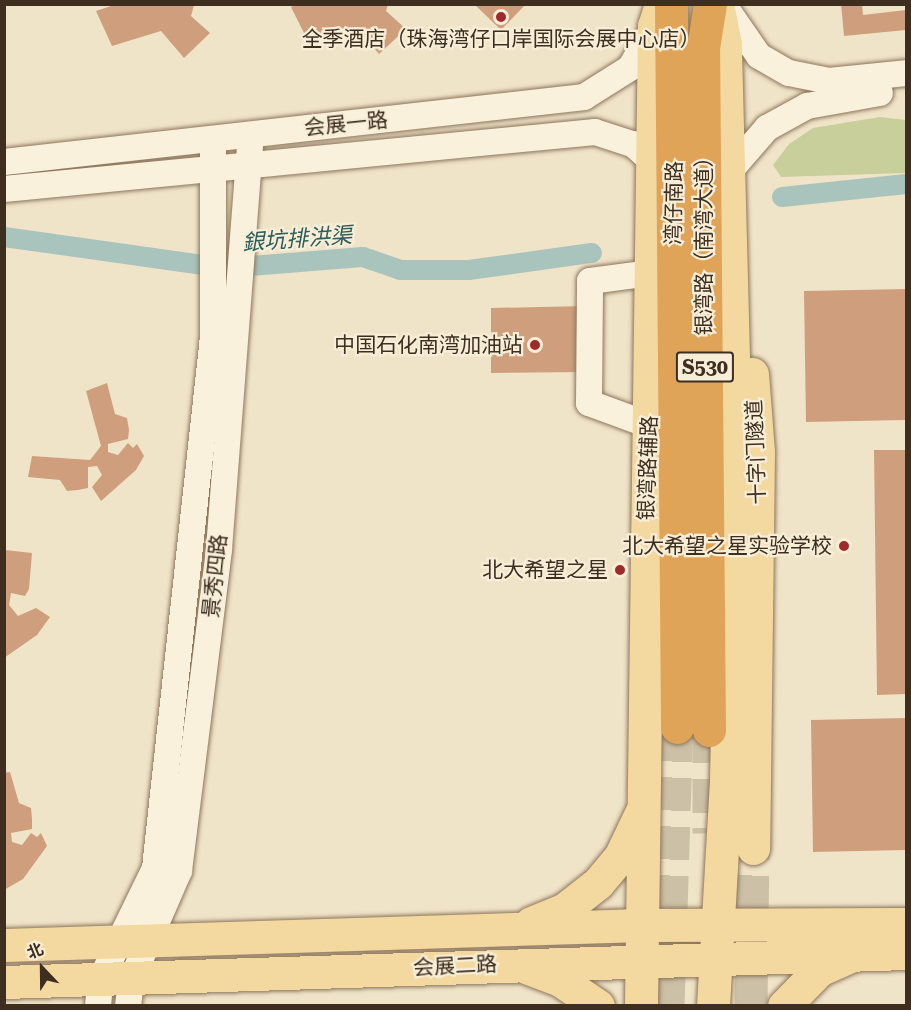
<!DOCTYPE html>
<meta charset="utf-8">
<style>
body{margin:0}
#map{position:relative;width:911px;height:1010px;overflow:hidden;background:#f0e4c8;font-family:"Roboto Serif","Noto Sans SC",serif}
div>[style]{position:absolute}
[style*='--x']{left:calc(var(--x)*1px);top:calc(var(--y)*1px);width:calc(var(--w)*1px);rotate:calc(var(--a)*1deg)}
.green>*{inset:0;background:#c9cf9b}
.canal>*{height:20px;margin:-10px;padding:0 10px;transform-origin:10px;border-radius:10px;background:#a9c4bc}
.building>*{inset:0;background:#cf9f7d}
.major-tunnel>*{height:33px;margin-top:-16.5px;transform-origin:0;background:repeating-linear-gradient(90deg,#ccc0a6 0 33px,transparent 0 49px)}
.highway-tunnel>*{height:33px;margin-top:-16.5px;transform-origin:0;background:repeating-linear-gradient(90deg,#ccc0a6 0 33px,transparent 0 49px)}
.roads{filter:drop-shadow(0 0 2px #8d765c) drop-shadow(0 0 2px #8d765c)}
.minor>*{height:26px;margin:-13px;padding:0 13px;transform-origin:13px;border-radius:13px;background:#faf1dc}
.major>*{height:33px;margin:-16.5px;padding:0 16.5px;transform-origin:16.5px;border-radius:16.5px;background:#f3d9a0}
.highway>*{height:33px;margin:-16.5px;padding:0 16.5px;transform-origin:16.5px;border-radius:16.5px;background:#e0a458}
.dots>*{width:16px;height:16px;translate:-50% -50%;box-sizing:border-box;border:3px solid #f7eed8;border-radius:50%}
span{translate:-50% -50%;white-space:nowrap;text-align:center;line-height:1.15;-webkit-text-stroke:4.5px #f7eed8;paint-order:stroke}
.shield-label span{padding:2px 4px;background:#f7eed8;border:2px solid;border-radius:4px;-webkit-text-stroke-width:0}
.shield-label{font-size:20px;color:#3d2e20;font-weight:700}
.poi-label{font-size:21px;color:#3d2e20}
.right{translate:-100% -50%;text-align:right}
.street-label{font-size:21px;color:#3d2e20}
.water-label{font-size:22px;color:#2f5d5a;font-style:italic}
.frame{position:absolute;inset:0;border:6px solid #3d2e20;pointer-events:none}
.north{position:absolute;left:12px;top:938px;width:60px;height:60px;-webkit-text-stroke:4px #f7eed8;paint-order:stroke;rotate:338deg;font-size:16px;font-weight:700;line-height:24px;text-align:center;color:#3d2e20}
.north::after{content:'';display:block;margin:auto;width:21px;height:27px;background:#3d2e20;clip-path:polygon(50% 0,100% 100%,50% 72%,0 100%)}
</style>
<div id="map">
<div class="green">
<i style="clip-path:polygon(880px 117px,906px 120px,906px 173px,781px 177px,773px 165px,789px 144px,813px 128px)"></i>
</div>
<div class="canal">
<i style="--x:782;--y:197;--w:125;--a:-6"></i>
<i style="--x:4;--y:237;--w:223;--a:8"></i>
<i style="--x:225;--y:268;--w:138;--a:-4.6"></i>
<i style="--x:363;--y:257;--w:39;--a:19"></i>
<i style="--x:400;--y:270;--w:69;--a:0"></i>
<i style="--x:469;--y:270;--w:124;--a:-7.9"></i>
</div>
<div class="building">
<i style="clip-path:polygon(298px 4px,388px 4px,386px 11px,406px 29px,379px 54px,357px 27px,308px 41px,291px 7px)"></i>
<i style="clip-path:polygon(474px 4px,526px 4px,501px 30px)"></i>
<i style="clip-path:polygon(841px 4px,862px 4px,863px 15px,906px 10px,906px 30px,844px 36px)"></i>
<i style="clip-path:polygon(114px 5px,194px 5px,191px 16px,210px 33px,184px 58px,161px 31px,112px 46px,96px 11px)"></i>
<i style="clip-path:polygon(906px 289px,906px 420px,806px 422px,804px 291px)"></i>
<i style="clip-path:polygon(585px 306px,584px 372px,491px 373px,491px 308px)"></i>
<i style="clip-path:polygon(107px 383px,115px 414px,127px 418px,129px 430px,128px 439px,108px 444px,108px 452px,118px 455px,128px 443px,133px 448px,137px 444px,144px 456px,136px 470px,101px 501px,92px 487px,102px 475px,97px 466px,88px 467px,88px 488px,78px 490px,67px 491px,60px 480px,28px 477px,32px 456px,90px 460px,101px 446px,86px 391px)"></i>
<i style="clip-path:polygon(874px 450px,906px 450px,906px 694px,877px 695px)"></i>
<i style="clip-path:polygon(5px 550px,32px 553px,29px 589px,25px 596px,11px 593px,9px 605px,18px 616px,36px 608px,50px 617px,37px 635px,4px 658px)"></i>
<i style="clip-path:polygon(906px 718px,906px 850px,813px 852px,811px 720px)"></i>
<i style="clip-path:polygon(10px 772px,19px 803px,31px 808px,32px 819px,32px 829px,11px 833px,12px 842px,22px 845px,31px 833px,37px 837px,41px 833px,47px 846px,23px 879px,4px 890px,4px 773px)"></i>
</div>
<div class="major-tunnel">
<i style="--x:751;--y:1006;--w:158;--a:-89.3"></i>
</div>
<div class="highway-tunnel">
<i style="--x:709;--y:730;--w:103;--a:90"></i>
<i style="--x:668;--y:1006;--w:279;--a:-88.2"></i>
</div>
<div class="roads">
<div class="minor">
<i style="--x:723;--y:4;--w:63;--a:55.3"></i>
<i style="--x:759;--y:56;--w:34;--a:30"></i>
<i style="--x:789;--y:73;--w:41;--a:11.3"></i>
<i style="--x:829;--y:81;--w:77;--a:-5.9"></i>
<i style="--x:4;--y:162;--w:584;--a:-6.39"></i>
<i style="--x:584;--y:97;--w:54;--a:-32.2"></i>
<i style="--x:630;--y:68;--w:45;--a:-59.5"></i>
<i style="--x:728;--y:173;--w:60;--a:-49.1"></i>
<i style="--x:767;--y:128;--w:46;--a:-28.8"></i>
<i style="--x:807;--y:106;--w:74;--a:-10.1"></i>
<i style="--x:4;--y:189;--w:594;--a:-5.51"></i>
<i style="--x:595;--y:132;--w:40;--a:18"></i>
<i style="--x:633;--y:144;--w:25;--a:42"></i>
<i style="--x:649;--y:425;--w:64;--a:-159.9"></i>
<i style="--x:589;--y:403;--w:122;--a:-89.5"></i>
<i style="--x:590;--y:281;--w:62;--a:-7.5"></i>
<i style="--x:98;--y:1006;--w:25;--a:-85"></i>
<i style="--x:100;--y:981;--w:126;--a:-64"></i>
<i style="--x:155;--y:868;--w:534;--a:-83.77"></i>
<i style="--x:213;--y:337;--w:198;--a:-90"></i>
<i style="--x:128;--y:1006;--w:25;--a:-83"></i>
<i style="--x:131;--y:981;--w:120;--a:-66.4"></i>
<i style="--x:179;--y:871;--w:324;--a:-82.9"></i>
<i style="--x:219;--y:549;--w:415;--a:-85.6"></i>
</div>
<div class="major">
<i style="--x:752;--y:374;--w:78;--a:85.6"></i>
<i style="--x:758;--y:452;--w:396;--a:90.7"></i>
<i style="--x:531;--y:923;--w:37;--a:-22"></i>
<i style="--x:565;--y:909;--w:42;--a:-38.2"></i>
<i style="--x:598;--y:883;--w:34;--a:-50"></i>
<i style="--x:620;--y:857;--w:49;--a:-64.5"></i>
<i style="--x:4;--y:945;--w:639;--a:-1.79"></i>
<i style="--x:643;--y:925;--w:263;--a:-0.2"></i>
<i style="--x:526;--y:967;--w:36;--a:21"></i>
<i style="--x:560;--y:980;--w:46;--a:34.4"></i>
<i style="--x:4;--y:982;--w:902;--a:-1.84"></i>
<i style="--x:641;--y:1006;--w:980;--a:-89.24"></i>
<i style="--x:654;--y:26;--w:23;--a:-72"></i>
<i style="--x:713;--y:1006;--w:226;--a:-86.7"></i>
<i style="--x:726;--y:780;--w:385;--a:-88.8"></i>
<i style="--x:734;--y:395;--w:351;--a:-91.5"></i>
<i style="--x:725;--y:44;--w:41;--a:-101.3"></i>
<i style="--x:784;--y:1006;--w:50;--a:-45.8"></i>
<i style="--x:819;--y:970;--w:32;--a:-24"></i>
</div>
<div class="highway">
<i style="--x:671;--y:4;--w:723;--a:89.52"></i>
<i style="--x:709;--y:730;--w:682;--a:-90.5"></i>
<i style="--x:703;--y:48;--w:45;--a:-81"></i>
</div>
</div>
<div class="dots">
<i style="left:501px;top:17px;background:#9e2a2b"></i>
<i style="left:535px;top:345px;background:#9e2a2b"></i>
<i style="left:844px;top:546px;background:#9e2a2b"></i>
<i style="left:620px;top:570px;background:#9e2a2b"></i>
</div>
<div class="shield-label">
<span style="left:705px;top:367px">S530</span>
</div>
<div class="poi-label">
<span style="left:501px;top:39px">全季酒店（珠海湾仔口岸国际会展中心店）</span>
<span class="right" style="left:523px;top:345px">中国石化南湾加油站</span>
<span class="right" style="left:832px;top:546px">北大希望之星实验学校</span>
<span class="right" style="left:608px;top:570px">北大希望之星</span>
</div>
<div class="street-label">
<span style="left:346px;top:124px;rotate:-6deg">会展一路</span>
<span style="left:674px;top:203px;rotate:-89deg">湾仔南路</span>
<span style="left:704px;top:241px;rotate:-90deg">银湾路（南湾大道）</span>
<span style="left:756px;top:452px;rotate:-92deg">十字门隧道</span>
<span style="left:648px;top:468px;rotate:-88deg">银湾路辅路</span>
<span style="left:215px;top:576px;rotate:-84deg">景秀四路</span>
<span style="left:455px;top:966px;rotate:-3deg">会展二路</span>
</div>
<div class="water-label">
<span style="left:297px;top:239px;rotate:-4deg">銀坑排洪渠</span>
</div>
<div class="frame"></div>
<div class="north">北</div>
</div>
